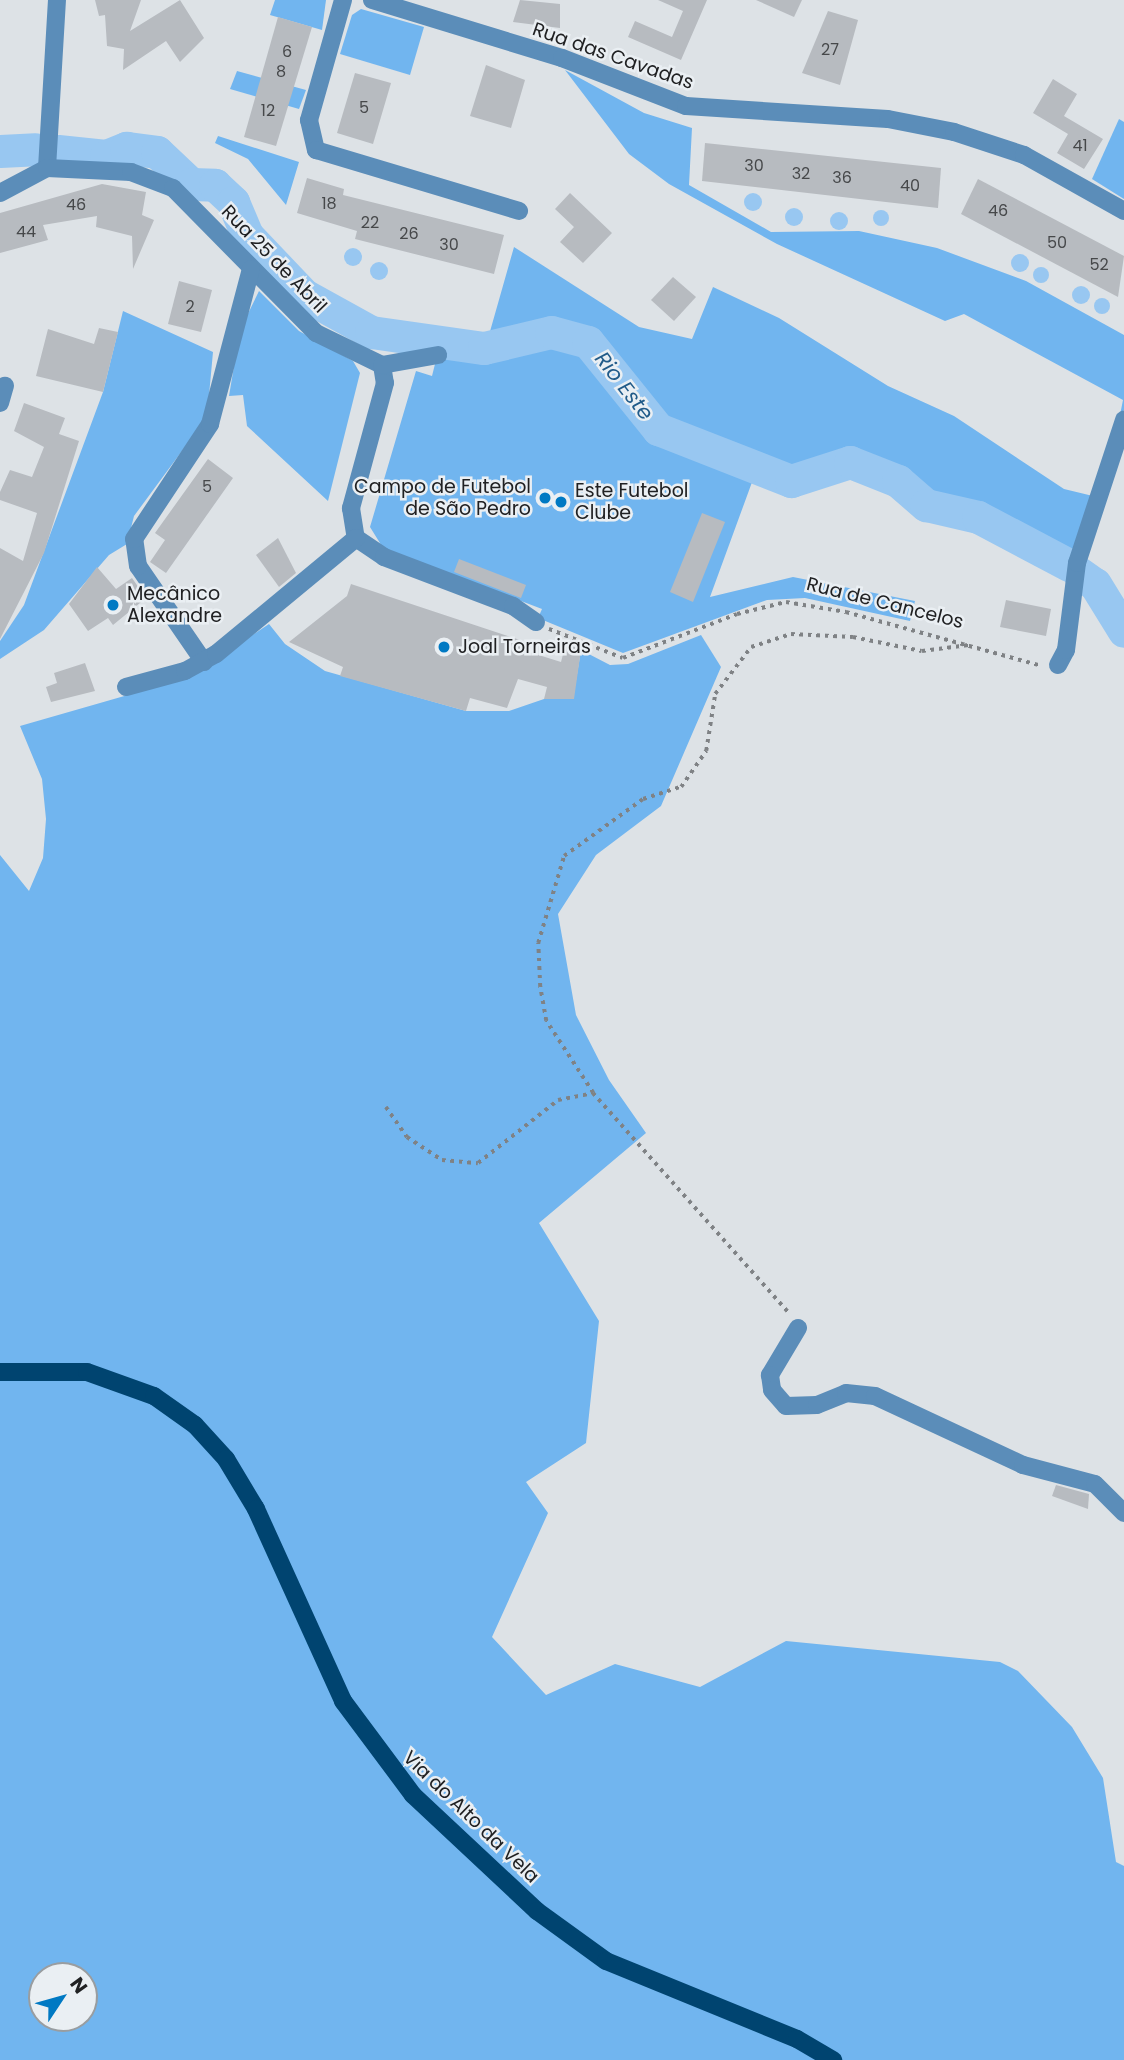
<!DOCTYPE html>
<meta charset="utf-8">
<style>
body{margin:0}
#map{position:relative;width:1124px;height:2060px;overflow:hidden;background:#dde2e6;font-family:Poppins,sans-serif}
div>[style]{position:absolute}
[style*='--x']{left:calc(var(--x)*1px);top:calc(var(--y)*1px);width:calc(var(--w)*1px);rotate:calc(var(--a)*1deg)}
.green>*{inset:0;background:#71b5ef}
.water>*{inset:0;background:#98c7f1}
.round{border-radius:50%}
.river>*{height:33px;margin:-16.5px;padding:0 16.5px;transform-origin:16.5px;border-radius:16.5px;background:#98c7f1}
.building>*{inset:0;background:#b7bbc0}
.path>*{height:3.5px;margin-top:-1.75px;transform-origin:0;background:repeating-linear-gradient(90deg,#7f8285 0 3.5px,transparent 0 8.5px)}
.minor>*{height:18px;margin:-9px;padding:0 9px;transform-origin:9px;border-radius:9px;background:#5b8db9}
.major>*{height:18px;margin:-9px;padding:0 9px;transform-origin:9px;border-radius:9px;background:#004470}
.dots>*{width:19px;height:19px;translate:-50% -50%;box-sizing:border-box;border:4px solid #eaeff3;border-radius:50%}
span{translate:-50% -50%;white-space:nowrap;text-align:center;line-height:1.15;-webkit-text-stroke:5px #eaeff3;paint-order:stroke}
.number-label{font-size:16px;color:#46484a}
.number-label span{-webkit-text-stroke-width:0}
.street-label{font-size:19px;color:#202123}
.poi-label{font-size:19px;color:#202123}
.right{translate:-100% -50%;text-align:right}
.left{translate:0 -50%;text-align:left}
.water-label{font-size:21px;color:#215b89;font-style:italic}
.north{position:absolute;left:28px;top:1962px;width:70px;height:70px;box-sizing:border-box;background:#eaeff3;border:2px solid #999da0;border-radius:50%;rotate:54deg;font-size:19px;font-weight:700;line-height:28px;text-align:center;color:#202123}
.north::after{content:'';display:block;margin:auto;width:24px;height:32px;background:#0079c3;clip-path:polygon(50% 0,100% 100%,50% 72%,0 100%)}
</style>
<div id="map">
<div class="green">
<i style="clip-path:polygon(275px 0,326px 0,322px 30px,270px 15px)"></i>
<i style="clip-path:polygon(361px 9px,424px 27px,410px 75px,340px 54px,352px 15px)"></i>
<i style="clip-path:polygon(565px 70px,644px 113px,692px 128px,689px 185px,771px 232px,859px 231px,937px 248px,1026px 281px,1124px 335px,1124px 410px,1120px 415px,1123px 400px,964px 314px,945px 321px,777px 244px,669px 184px,629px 154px)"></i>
<i style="clip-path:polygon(237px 71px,306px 90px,299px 109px,230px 89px)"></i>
<i style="clip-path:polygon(1119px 119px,1124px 122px,1124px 199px,1092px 179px)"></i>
<i style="clip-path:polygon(218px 136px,299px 162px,286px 205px,248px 159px,215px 143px)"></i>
<i style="clip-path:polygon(514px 247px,639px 327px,692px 339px,713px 287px,779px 318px,888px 386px,954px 416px,1064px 489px,1093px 496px,1074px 558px,989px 514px,929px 499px,905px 478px,852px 456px,791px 474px,662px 425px,594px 339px,552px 326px,487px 342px)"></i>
<i style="clip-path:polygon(259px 291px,299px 331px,353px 361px,360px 373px,328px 501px,247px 426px,243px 395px,229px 396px,240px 330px)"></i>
<i style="clip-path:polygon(123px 311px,213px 352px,207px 417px,134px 516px,127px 544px,109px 555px,44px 630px,0 659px,0 641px,24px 605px,103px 392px)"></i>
<i style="clip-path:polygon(552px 340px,587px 351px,657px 436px,755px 474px,710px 597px,793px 577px,915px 601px,910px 621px,805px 598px,767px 600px,623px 653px,538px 618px,542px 609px,383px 548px,370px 527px,416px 371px,432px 376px,440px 344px,484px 353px)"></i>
<i style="clip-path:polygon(evenodd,269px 624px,285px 644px,325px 671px,466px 711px,509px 711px,544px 699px,573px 699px,581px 650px,610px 665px,628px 664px,701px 635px,721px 667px,661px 806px,596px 855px,558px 914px,576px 1015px,609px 1080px,646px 1133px,539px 1223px,599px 1321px,586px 1443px,526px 1482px,548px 1513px,492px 1637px,546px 1695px,615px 1664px,700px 1687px,786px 1641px,1000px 1662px,1018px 1671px,1072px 1727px,1103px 1778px,1116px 1862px,1124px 1866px,1124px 2060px,0 2060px,0 855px,29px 891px,43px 858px,46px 819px,42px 779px,20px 726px,187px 678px,269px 624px,42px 1976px,84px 1976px,84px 2018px,42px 2018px,42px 1976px)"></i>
</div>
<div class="water">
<i class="round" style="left:744px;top:193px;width:18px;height:18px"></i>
<i class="round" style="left:785px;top:208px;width:18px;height:18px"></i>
<i class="round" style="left:873px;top:210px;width:16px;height:16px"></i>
<i class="round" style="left:830px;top:212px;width:18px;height:18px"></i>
<i class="round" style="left:344px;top:248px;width:18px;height:18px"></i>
<i class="round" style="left:1011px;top:254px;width:18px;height:18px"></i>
<i class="round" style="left:370px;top:262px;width:18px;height:18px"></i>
<i class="round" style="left:1033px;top:267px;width:16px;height:16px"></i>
<i class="round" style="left:1072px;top:286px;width:18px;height:18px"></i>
<i class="round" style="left:1094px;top:298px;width:16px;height:16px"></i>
</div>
<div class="river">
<i style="--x:0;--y:151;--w:35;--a:-3"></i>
<i style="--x:58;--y:151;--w:48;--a:5.9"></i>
<i style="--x:106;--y:156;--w:22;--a:-22"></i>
<i style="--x:126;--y:148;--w:31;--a:7"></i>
<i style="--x:157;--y:152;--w:47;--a:43.3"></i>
<i style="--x:191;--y:184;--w:24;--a:2"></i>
<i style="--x:215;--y:185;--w:25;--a:43"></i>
<i style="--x:233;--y:202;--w:36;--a:67"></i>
<i style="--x:247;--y:235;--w:83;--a:46.5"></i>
<i style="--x:304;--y:295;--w:77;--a:28.9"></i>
<i style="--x:371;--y:332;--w:114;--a:8.1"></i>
<i style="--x:484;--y:348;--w:69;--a:-13.4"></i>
<i style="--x:551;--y:332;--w:38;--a:15"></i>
<i style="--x:588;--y:342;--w:112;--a:51.2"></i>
<i style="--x:658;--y:429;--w:143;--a:21.4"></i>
<i style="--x:791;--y:481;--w:62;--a:-17.9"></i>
<i style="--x:850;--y:462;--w:52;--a:21.6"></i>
<i style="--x:898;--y:481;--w:37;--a:41"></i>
<i style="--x:926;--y:505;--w:53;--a:13"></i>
<i style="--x:978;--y:517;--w:103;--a:27.8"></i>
<i style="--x:1079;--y:573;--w:19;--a:35"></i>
<i style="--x:1095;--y:584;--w:55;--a:58.3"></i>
</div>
<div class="building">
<i style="clip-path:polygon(95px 0,141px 0,130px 31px,180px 0,204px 38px,180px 62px,166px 41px,123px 70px,124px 49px,107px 46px,105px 15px,99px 16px)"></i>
<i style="clip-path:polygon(520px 0,560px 4px,560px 28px,513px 22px)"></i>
<i style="clip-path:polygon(658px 0,707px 0,681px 60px,628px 37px,635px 21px,672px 37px,683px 11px)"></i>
<i style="clip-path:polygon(756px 0,802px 0,794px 17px)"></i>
<i style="clip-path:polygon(828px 11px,858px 20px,840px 85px,802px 73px)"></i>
<i style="clip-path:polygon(278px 17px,312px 27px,276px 146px,244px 137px)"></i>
<i style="clip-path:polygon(486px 65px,525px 80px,511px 128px,470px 116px)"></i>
<i style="clip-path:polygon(355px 73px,391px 83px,373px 144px,337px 133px)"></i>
<i style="clip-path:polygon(1053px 79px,1077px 94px,1064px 116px,1103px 139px,1084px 169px,1057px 153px,1068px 134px,1033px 113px)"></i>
<i style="clip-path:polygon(705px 143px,941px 168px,938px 208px,702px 181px)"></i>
<i style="clip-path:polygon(307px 178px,344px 189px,343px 195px,504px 235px,494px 274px,355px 239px,357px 231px,297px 213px)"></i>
<i style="clip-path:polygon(978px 179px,1124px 256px,1118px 297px,961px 214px)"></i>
<i style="clip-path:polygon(102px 184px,146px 192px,142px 215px,154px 220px,133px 269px,132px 236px,96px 227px,97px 216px,43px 225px,48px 240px,0 253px,0 213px)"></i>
<i style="clip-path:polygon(570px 193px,612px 233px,583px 263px,560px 242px,574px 227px,555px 209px)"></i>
<i style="clip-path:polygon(673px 277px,696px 297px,674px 321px,651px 300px)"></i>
<i style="clip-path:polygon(179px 281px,212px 290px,201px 332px,168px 324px)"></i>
<i style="clip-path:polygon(99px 328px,118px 332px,103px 392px,36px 376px,48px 329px,94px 344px)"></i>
<i style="clip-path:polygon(24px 403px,65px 418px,59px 434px,79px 441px,44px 553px,0 639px,0 548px,23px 561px,37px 513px,0 500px,0 492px,10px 470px,32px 477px,44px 447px,14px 431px)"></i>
<i style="clip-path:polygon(208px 459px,233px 478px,166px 573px,150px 562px,165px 540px,155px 533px)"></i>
<i style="clip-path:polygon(702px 513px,725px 522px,693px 602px,670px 592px)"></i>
<i style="clip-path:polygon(278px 538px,296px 573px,279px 587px,256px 555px)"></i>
<i style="clip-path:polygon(459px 559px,526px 585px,521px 598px,454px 572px)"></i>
<i style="clip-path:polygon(97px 567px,116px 589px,132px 578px,146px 598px,113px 625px,108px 618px,88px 631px,69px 604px)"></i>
<i style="clip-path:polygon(351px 584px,532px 644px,529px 652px,561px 662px,566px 643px,581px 650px,574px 699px,544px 699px,547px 687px,518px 679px,507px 708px,470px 698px,466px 711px,340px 676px,343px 667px,289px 642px,347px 596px)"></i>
<i style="clip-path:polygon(1006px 600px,1051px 609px,1046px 636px,1000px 627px)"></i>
<i style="clip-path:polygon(85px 663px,95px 691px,51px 702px,46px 687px,57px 683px,54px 673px)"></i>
<i style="clip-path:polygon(1056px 1485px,1089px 1494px,1088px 1509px,1052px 1496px)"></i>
</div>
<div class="path">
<i style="--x:549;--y:629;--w:79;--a:21.4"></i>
<i style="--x:623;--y:658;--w:122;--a:-21.1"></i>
<i style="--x:737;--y:614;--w:50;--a:-13.8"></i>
<i style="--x:786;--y:602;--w:61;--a:9.5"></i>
<i style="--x:846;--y:612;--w:203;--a:15.4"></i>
<i style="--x:593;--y:1093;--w:86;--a:-123.1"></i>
<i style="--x:546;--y:1021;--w:35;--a:-100"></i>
<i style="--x:540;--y:987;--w:44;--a:-92.6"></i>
<i style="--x:538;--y:943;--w:91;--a:-73.4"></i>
<i style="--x:564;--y:856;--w:97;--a:-35.8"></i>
<i style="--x:643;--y:799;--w:40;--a:-18"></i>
<i style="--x:681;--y:787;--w:44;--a:-55.2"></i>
<i style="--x:706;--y:751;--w:58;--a:-81"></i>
<i style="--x:715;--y:694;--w:59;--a:-52.5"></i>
<i style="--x:751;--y:647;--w:42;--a:-18"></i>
<i style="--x:791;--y:634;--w:62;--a:2.8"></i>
<i style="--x:853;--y:637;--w:70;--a:11.5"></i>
<i style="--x:922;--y:651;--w:47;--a:-7.3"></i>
<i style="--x:386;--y:1107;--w:37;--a:55"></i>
<i style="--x:407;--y:1137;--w:42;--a:33.3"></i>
<i style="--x:442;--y:1160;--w:36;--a:5"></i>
<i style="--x:478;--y:1163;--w:102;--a:-38.2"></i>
<i style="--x:558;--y:1100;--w:36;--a:-11"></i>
<i style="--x:593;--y:1093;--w:296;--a:48.3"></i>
</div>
<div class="minor">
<i style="--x:343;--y:0;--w:125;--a:105.8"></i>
<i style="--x:309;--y:120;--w:31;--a:77"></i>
<i style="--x:316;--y:150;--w:212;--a:16.7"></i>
<i style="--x:372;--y:0;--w:199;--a:17"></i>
<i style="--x:562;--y:58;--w:133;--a:21.2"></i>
<i style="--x:686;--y:106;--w:202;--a:3.7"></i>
<i style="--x:888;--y:119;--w:67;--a:11.1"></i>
<i style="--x:954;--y:132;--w:74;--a:18.2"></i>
<i style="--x:1024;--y:155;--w:115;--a:29.2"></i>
<i style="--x:47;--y:168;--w:168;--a:-86.6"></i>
<i style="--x:0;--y:193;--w:53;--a:-28"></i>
<i style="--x:47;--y:168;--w:84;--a:2.7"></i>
<i style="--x:131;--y:172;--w:45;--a:20.9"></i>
<i style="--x:173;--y:188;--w:204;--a:45.4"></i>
<i style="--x:316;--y:333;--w:73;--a:25.9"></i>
<i style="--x:382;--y:365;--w:18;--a:81"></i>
<i style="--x:385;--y:383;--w:130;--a:105.2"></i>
<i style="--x:351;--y:508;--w:30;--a:81"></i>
<i style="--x:356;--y:538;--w:34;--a:34"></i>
<i style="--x:384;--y:557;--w:138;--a:20.8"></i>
<i style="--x:513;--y:606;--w:28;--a:35"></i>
<i style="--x:382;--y:365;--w:57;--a:-10.1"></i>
<i style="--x:0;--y:403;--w:18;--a:-74"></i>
<i style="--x:204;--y:662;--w:116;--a:-124.5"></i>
<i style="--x:138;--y:566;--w:27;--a:-98"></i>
<i style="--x:134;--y:539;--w:138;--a:-56.5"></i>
<i style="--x:210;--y:424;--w:160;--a:-75.2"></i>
<i style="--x:1058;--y:665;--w:17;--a:-62"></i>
<i style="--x:1066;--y:650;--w:88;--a:-82.8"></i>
<i style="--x:1077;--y:563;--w:151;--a:-71.8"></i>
<i style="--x:126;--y:687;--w:61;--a:-15.2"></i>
<i style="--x:185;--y:671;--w:35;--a:-29"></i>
<i style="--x:216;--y:654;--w:182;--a:-39.6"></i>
<i style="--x:798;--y:1328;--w:55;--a:120.8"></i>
<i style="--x:770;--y:1375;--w:15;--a:82"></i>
<i style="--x:772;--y:1390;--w:21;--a:49"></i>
<i style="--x:786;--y:1406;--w:31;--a:-2"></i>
<i style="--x:817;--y:1405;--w:31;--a:-22"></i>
<i style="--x:846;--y:1393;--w:29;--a:6"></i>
<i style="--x:875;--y:1396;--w:163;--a:25"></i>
<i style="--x:1023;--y:1465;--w:74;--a:14.8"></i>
<i style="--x:1095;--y:1484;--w:41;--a:45"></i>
</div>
<div class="major">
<i style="--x:0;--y:1372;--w:87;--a:0"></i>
<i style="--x:87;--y:1372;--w:71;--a:19.7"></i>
<i style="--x:154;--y:1396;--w:50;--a:35.3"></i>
<i style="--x:195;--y:1425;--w:46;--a:47.6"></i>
<i style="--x:226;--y:1459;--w:58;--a:59"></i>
<i style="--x:256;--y:1509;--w:211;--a:65.6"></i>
<i style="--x:343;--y:1701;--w:117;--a:53.3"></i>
<i style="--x:413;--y:1795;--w:170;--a:43.1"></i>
<i style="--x:537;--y:1911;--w:85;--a:35.9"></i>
<i style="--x:606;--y:1961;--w:206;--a:22.2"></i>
<i style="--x:797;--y:2039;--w:42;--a:30.3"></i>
</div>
<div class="dots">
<i style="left:545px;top:498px;background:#0079c3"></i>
<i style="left:561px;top:502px;background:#0079c3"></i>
<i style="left:113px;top:605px;background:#0079c3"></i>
<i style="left:444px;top:647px;background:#0079c3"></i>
</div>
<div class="number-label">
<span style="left:830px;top:50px">27</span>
<span style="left:287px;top:52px">6</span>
<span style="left:281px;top:72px">8</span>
<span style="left:364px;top:108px">5</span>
<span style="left:268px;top:111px">12</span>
<span style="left:1080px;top:146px">41</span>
<span style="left:754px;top:166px">30</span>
<span style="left:801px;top:174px">32</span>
<span style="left:842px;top:178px">36</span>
<span style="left:910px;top:186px">40</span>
<span style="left:329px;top:204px">18</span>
<span style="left:76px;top:205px">46</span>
<span style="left:998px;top:211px">46</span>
<span style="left:370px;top:223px">22</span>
<span style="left:26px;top:232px">44</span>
<span style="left:409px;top:234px">26</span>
<span style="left:1057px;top:243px">50</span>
<span style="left:449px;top:245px">30</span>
<span style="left:1099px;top:265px">52</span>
<span style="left:190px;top:307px">2</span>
<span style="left:207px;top:487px">5</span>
</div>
<div class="street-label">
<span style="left:613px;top:56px;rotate:19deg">Rua das Cavadas</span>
<span style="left:274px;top:259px;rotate:46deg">Rua 25 de Abril</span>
<span style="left:885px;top:603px;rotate:14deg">Rua de Cancelos</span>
<span style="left:471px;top:1817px;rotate:44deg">Via do Alto da Vela</span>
</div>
<div class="poi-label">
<span class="right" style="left:531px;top:498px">Campo de Futebol<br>de São Pedro</span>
<span class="left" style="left:575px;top:502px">Este Futebol<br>Clube</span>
<span class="left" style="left:127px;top:605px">Mecânico<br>Alexandre</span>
<span class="left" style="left:458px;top:647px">Joal Torneiras</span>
</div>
<div class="water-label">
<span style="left:624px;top:386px;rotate:52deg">Rio Este</span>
</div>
<div class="north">N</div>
</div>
